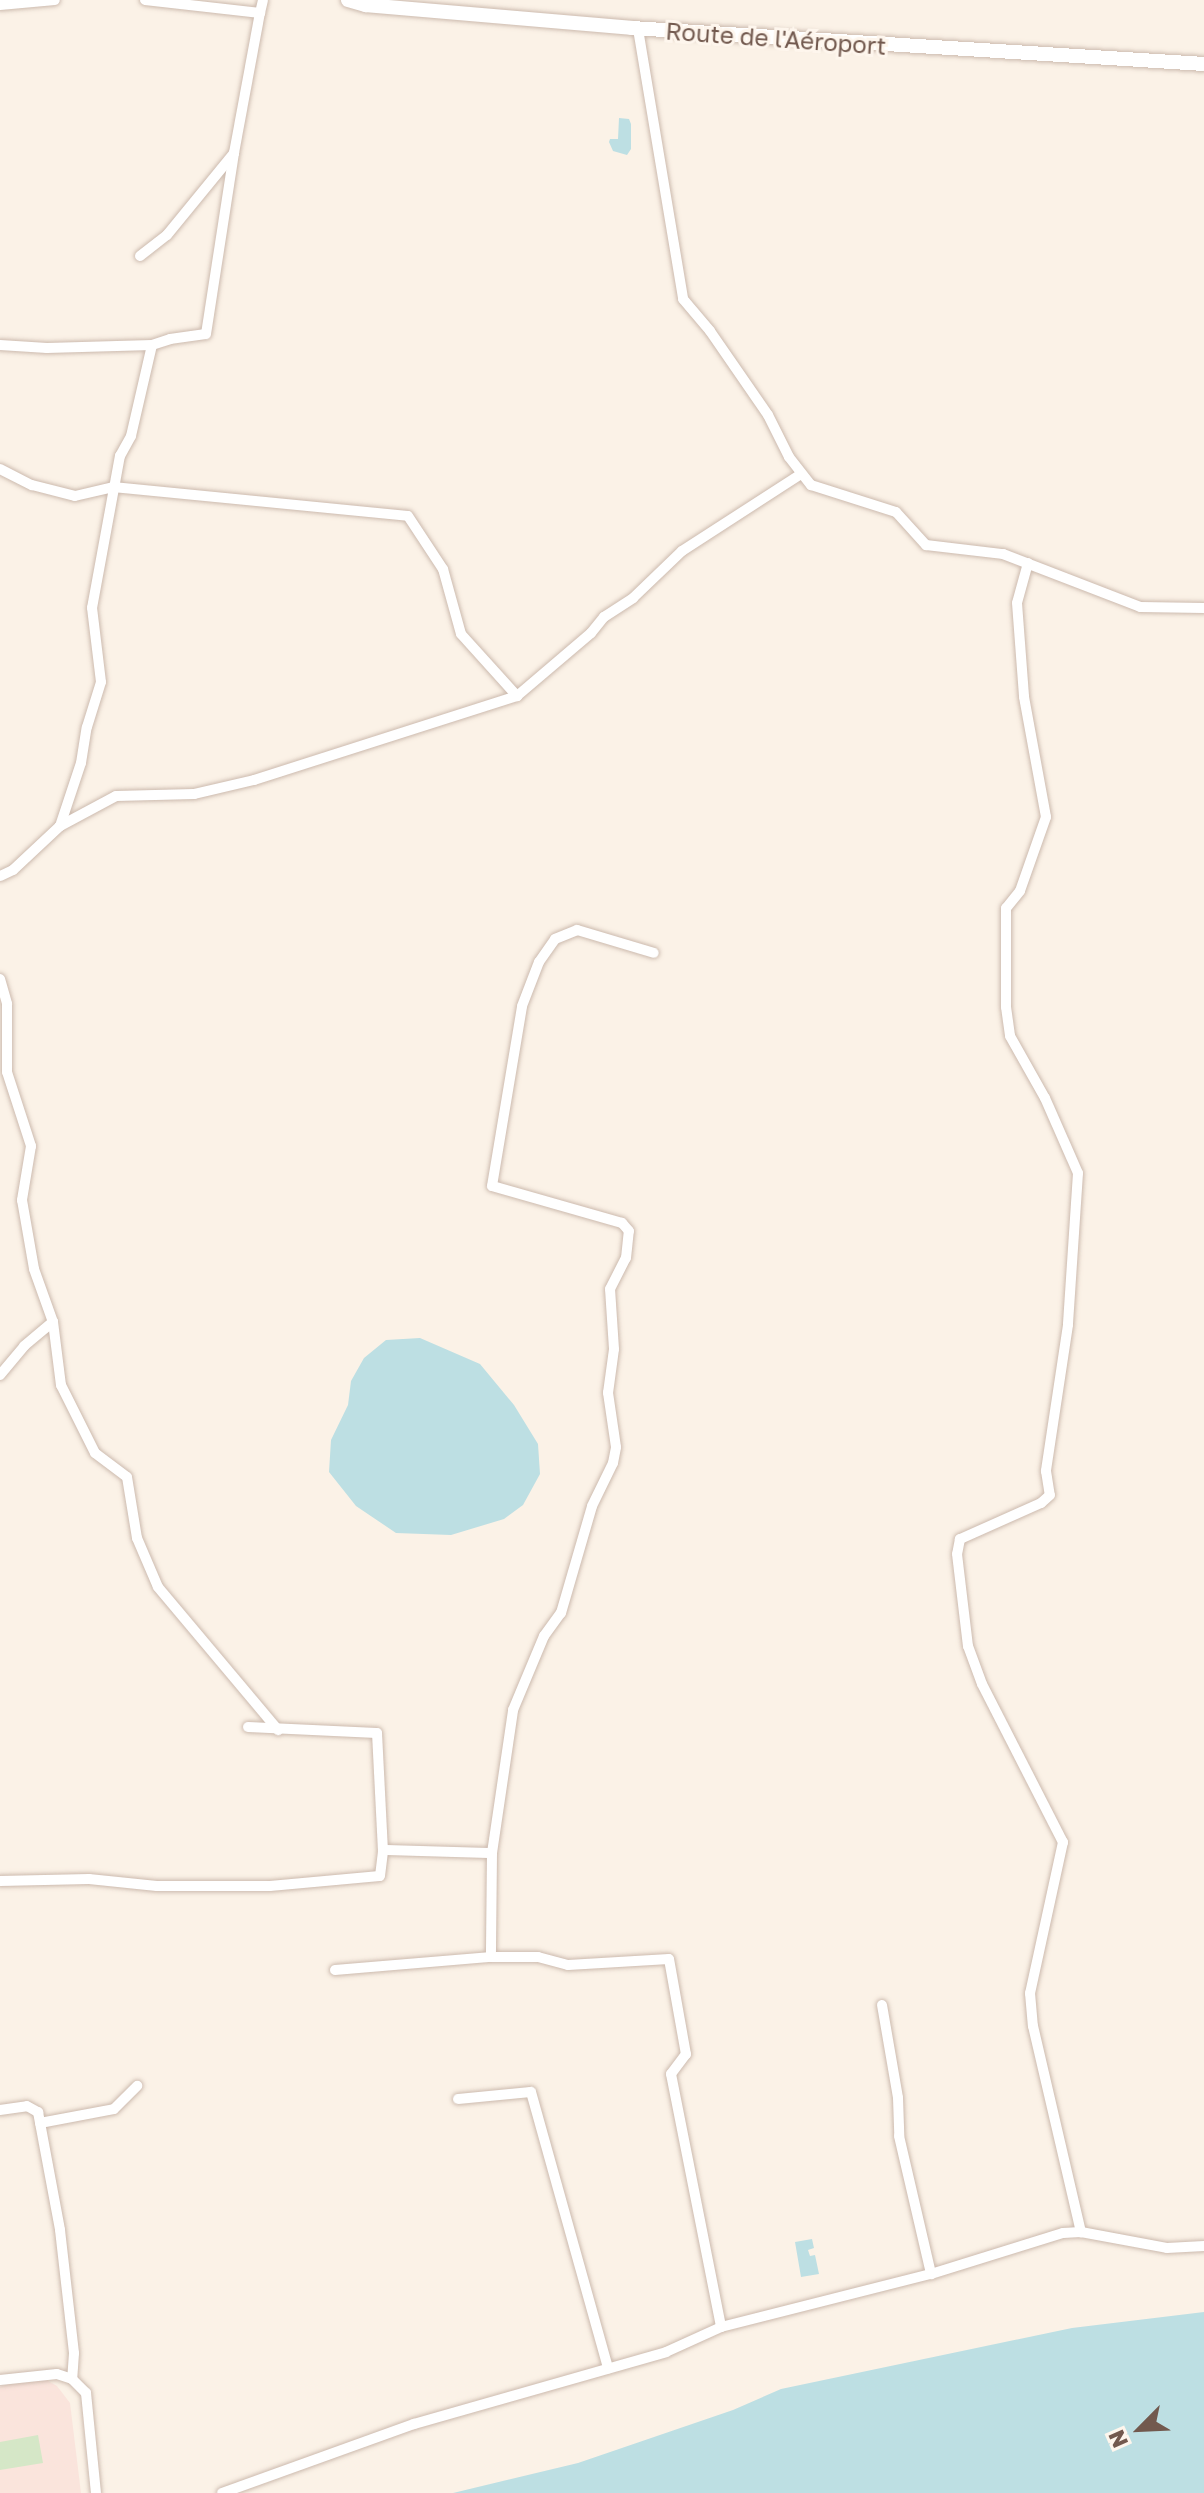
<!DOCTYPE html>
<meta charset="utf-8">
<style>
body{margin:0}
#map{position:relative;width:1204px;height:2493px;overflow:hidden;background:#fbf2e7;font-family:"Golos Text",sans-serif}
div>[style]{position:absolute}
[style*='--x']{left:calc(var(--x)*1px);top:calc(var(--y)*1px);width:calc(var(--w)*1px);rotate:calc(var(--a)*1deg)}
.commercial>*{inset:0;background:#fae4dc}
.green>*{inset:0;background:#d5e7c7}
.water>*{inset:0;background:#bddfe3}
.roads{filter:drop-shadow(0 0 2px #ccbaae) drop-shadow(0 0 2px #ccbaae)}
.street>*{height:10px;margin:-5px;padding:0 5px;transform-origin:5px;border-radius:5px;background:#fff}
.secondary>*{height:14px;margin:-7px;padding:0 7px;transform-origin:7px;border-radius:7px;background:#fff}
span{translate:-50% -50%;white-space:nowrap;text-align:center;line-height:1.15;-webkit-text-stroke:6px #fef6ed;paint-order:stroke}
.street-label{font-size:24px;color:#72594e}
.north{position:absolute;left:1100px;top:2389px;width:80px;height:80px;-webkit-text-stroke:6px #fef6ed;paint-order:stroke;rotate:246deg;font-size:22px;font-weight:700;line-height:32px;text-align:center;color:#72594e}
.north::after{content:'';display:block;margin:auto;width:28px;height:36px;background:#72594e;clip-path:polygon(50% 0,100% 100%,50% 72%,0 100%)}
</style>
<div id="map">
<div class="commercial">
<i style="clip-path:polygon(36px 2374px,57px 2386px,70px 2403px,81px 2493px,0 2493px,0 2387px)"></i>
</div>
<div class="green">
<i style="clip-path:polygon(38px 2435px,43px 2463px,0 2470px,0 2442px)"></i>
</div>
<div class="water">
<i style="clip-path:polygon(619px 118px,629px 119px,631px 124px,631px 149px,627px 155px,613px 151px,609px 142px,610px 139px,618px 139px)"></i>
<i style="clip-path:polygon(420px 1338px,480px 1364px,514px 1405px,538px 1444px,540px 1474px,523px 1505px,504px 1519px,451px 1535px,396px 1533px,356px 1506px,329px 1472px,331px 1440px,348px 1405px,351px 1381px,364px 1358px,386px 1340px)"></i>
<i style="clip-path:polygon(812px 2239px,814px 2248px,808px 2250px,810px 2256px,815px 2255px,819px 2274px,801px 2277px,795px 2242px)"></i>
<i style="clip-path:polygon(1204px 2312px,1204px 2493px,453px 2493px,578px 2463px,733px 2410px,781px 2389px,1072px 2328px)"></i>
</div>
<div class="roads">
<div class="street">
<i style="--x:145;--y:0;--w:116;--a:6.4"></i>
<i style="--x:260;--y:13;--w:13;--a:-77"></i>
<i style="--x:0;--y:5;--w:55;--a:-5.2"></i>
<i style="--x:638;--y:29;--w:274;--a:80.5"></i>
<i style="--x:683;--y:299;--w:42;--a:49.8"></i>
<i style="--x:710;--y:331;--w:102;--a:55.4"></i>
<i style="--x:768;--y:415;--w:47;--a:63.4"></i>
<i style="--x:789;--y:457;--w:36;--a:52"></i>
<i style="--x:811;--y:485;--w:89;--a:17.6"></i>
<i style="--x:896;--y:512;--w:45;--a:47.7"></i>
<i style="--x:926;--y:545;--w:78;--a:6.7"></i>
<i style="--x:1003;--y:554;--w:147;--a:21.1"></i>
<i style="--x:1140;--y:607;--w:64;--a:0.9"></i>
<i style="--x:140;--y:256;--w:34;--a:-38"></i>
<i style="--x:167;--y:235;--w:106;--a:-50.7"></i>
<i style="--x:234;--y:153;--w:142;--a:-79.5"></i>
<i style="--x:0;--y:345;--w:47;--a:3.7"></i>
<i style="--x:47;--y:348;--w:105;--a:-1.6"></i>
<i style="--x:0;--y:469;--w:36;--a:27"></i>
<i style="--x:32;--y:485;--w:44;--a:14.3"></i>
<i style="--x:75;--y:496;--w:39;--a:-13"></i>
<i style="--x:113;--y:487;--w:296;--a:5.6"></i>
<i style="--x:408;--y:516;--w:64;--a:56.6"></i>
<i style="--x:443;--y:569;--w:67;--a:74.5"></i>
<i style="--x:461;--y:634;--w:84;--a:47.9"></i>
<i style="--x:517;--y:696;--w:276;--a:162.3"></i>
<i style="--x:254;--y:780;--w:62;--a:166.9"></i>
<i style="--x:194;--y:794;--w:78;--a:178.5"></i>
<i style="--x:116;--y:796;--w:64;--a:151.8"></i>
<i style="--x:60;--y:826;--w:64;--a:136.9"></i>
<i style="--x:13;--y:870;--w:14;--a:155"></i>
<i style="--x:1028;--y:563;--w:41;--a:105.4"></i>
<i style="--x:1017;--y:603;--w:94;--a:85.7"></i>
<i style="--x:1024;--y:697;--w:122;--a:79.6"></i>
<i style="--x:1046;--y:817;--w:78;--a:109.4"></i>
<i style="--x:1020;--y:891;--w:22;--a:129"></i>
<i style="--x:1006;--y:908;--w:99;--a:90"></i>
<i style="--x:1006;--y:1007;--w:29;--a:82"></i>
<i style="--x:1010;--y:1036;--w:71;--a:60.6"></i>
<i style="--x:1045;--y:1098;--w:82;--a:66.3"></i>
<i style="--x:1078;--y:1173;--w:152;--a:93.8"></i>
<i style="--x:1068;--y:1325;--w:148;--a:98.6"></i>
<i style="--x:1046;--y:1471;--w:24;--a:81"></i>
<i style="--x:1050;--y:1495;--w:12;--a:138"></i>
<i style="--x:1041;--y:1503;--w:89;--a:156"></i>
<i style="--x:960;--y:1539;--w:15;--a:101"></i>
<i style="--x:957;--y:1554;--w:93;--a:83.2"></i>
<i style="--x:968;--y:1646;--w:40;--a:69.8"></i>
<i style="--x:982;--y:1684;--w:178;--a:62.9"></i>
<i style="--x:1063;--y:1842;--w:155;--a:102.3"></i>
<i style="--x:1030;--y:1993;--w:33;--a:85"></i>
<i style="--x:1033;--y:2026;--w:212;--a:76.9"></i>
<i style="--x:517;--y:696;--w:97;--a:-40.4"></i>
<i style="--x:591;--y:633;--w:21;--a:-51"></i>
<i style="--x:604;--y:617;--w:35;--a:-33"></i>
<i style="--x:633;--y:598;--w:68;--a:-43.8"></i>
<i style="--x:682;--y:551;--w:142;--a:-32.9"></i>
<i style="--x:60;--y:826;--w:66;--a:-71.6"></i>
<i style="--x:81;--y:763;--w:36;--a:-81"></i>
<i style="--x:87;--y:727;--w:47;--a:-72.7"></i>
<i style="--x:101;--y:682;--w:75;--a:-96.9"></i>
<i style="--x:92;--y:608;--w:155;--a:-79.6"></i>
<i style="--x:120;--y:456;--w:23;--a:-61"></i>
<i style="--x:131;--y:436;--w:93;--a:-77"></i>
<i style="--x:152;--y:345;--w:19;--a:-18"></i>
<i style="--x:170;--y:339;--w:36;--a:-8"></i>
<i style="--x:206;--y:334;--w:183;--a:-81.2"></i>
<i style="--x:0;--y:979;--w:26;--a:74"></i>
<i style="--x:7;--y:1004;--w:68;--a:90"></i>
<i style="--x:7;--y:1072;--w:78;--a:72"></i>
<i style="--x:31;--y:1146;--w:55;--a:99.5"></i>
<i style="--x:22;--y:1200;--w:70;--a:80.1"></i>
<i style="--x:34;--y:1269;--w:56;--a:70.3"></i>
<i style="--x:53;--y:1322;--w:64;--a:82.8"></i>
<i style="--x:61;--y:1385;--w:76;--a:63.4"></i>
<i style="--x:95;--y:1453;--w:40;--a:37"></i>
<i style="--x:127;--y:1477;--w:62;--a:80.7"></i>
<i style="--x:137;--y:1538;--w:53;--a:66.8"></i>
<i style="--x:158;--y:1587;--w:187;--a:50"></i>
<i style="--x:0;--y:1375;--w:38;--a:-50"></i>
<i style="--x:24;--y:1346;--w:38;--a:-40"></i>
<i style="--x:248;--y:1727;--w:129;--a:2.7"></i>
<i style="--x:377;--y:1733;--w:117;--a:87.1"></i>
<i style="--x:383;--y:1850;--w:109;--a:1.6"></i>
<i style="--x:492;--y:1853;--w:104;--a:90.6"></i>
<i style="--x:492;--y:1853;--w:145;--a:-81.6"></i>
<i style="--x:513;--y:1710;--w:80;--a:-67.3"></i>
<i style="--x:544;--y:1636;--w:29;--a:-54"></i>
<i style="--x:561;--y:1613;--w:111;--a:-73.8"></i>
<i style="--x:592;--y:1506;--w:48;--a:-64"></i>
<i style="--x:613;--y:1463;--w:16;--a:-79"></i>
<i style="--x:616;--y:1447;--w:55;--a:-98.4"></i>
<i style="--x:608;--y:1393;--w:44;--a:-82.2"></i>
<i style="--x:614;--y:1349;--w:60;--a:-93.8"></i>
<i style="--x:610;--y:1289;--w:35;--a:-63"></i>
<i style="--x:626;--y:1258;--w:27;--a:-84"></i>
<i style="--x:629;--y:1231;--w:11;--a:-131"></i>
<i style="--x:622;--y:1223;--w:135;--a:-164.1"></i>
<i style="--x:492;--y:1186;--w:182;--a:-80.5"></i>
<i style="--x:522;--y:1006;--w:47;--a:-68.9"></i>
<i style="--x:539;--y:962;--w:28;--a:-55"></i>
<i style="--x:555;--y:939;--w:24;--a:-22"></i>
<i style="--x:577;--y:930;--w:80;--a:16.6"></i>
<i style="--x:0;--y:1881;--w:89;--a:-1.3"></i>
<i style="--x:89;--y:1879;--w:68;--a:5.9"></i>
<i style="--x:157;--y:1886;--w:113;--a:0"></i>
<i style="--x:270;--y:1886;--w:110;--a:-5.2"></i>
<i style="--x:380;--y:1876;--w:26;--a:-83"></i>
<i style="--x:335;--y:1970;--w:157;--a:-4.8"></i>
<i style="--x:491;--y:1957;--w:47;--a:0"></i>
<i style="--x:538;--y:1957;--w:31;--a:15"></i>
<i style="--x:568;--y:1965;--w:101;--a:-3.4"></i>
<i style="--x:669;--y:1959;--w:97;--a:79.9"></i>
<i style="--x:686;--y:2054;--w:25;--a:127"></i>
<i style="--x:671;--y:2074;--w:258;--a:78.8"></i>
<i style="--x:882;--y:2005;--w:94;--a:80.2"></i>
<i style="--x:898;--y:2098;--w:38;--a:88"></i>
<i style="--x:899;--y:2136;--w:142;--a:76.9"></i>
<i style="--x:458;--y:2099;--w:73;--a:-5.5"></i>
<i style="--x:531;--y:2092;--w:287;--a:74.4"></i>
<i style="--x:0;--y:2110;--w:27;--a:-8"></i>
<i style="--x:27;--y:2106;--w:13;--a:29"></i>
<i style="--x:38;--y:2112;--w:120;--a:79.4"></i>
<i style="--x:60;--y:2230;--w:124;--a:83.5"></i>
<i style="--x:74;--y:2353;--w:26;--a:94"></i>
<i style="--x:40;--y:2123;--w:75;--a:-10.7"></i>
<i style="--x:114;--y:2109;--w:33;--a:-45"></i>
<i style="--x:0;--y:2380;--w:57;--a:-6"></i>
<i style="--x:57;--y:2374;--w:16;--a:18"></i>
<i style="--x:72;--y:2379;--w:20;--a:45"></i>
<i style="--x:86;--y:2393;--w:100;--a:84.3"></i>
<i style="--x:222;--y:2493;--w:204;--a:-19.8"></i>
<i style="--x:414;--y:2424;--w:262;--a:-15.9"></i>
<i style="--x:666;--y:2352;--w:60;--a:-24.4"></i>
<i style="--x:721;--y:2327;--w:217;--a:-14.2"></i>
<i style="--x:931;--y:2274;--w:138;--a:-17.3"></i>
<i style="--x:1063;--y:2233;--w:18;--a:-3"></i>
<i style="--x:1081;--y:2232;--w:87;--a:10.5"></i>
<i style="--x:1167;--y:2248;--w:37;--a:-3"></i>
</div>
<div class="secondary">
<i style="--x:348;--y:0;--w:19;--a:16"></i>
<i style="--x:366;--y:5;--w:267;--a:4.9"></i>
<i style="--x:632;--y:28;--w:573;--a:3.6"></i>
</div>
</div>
<div class="street-label">
<span style="left:776px;top:38px;rotate:4deg">Route de l'Aéroport</span>
</div>
<div class="north">N</div>
</div>
